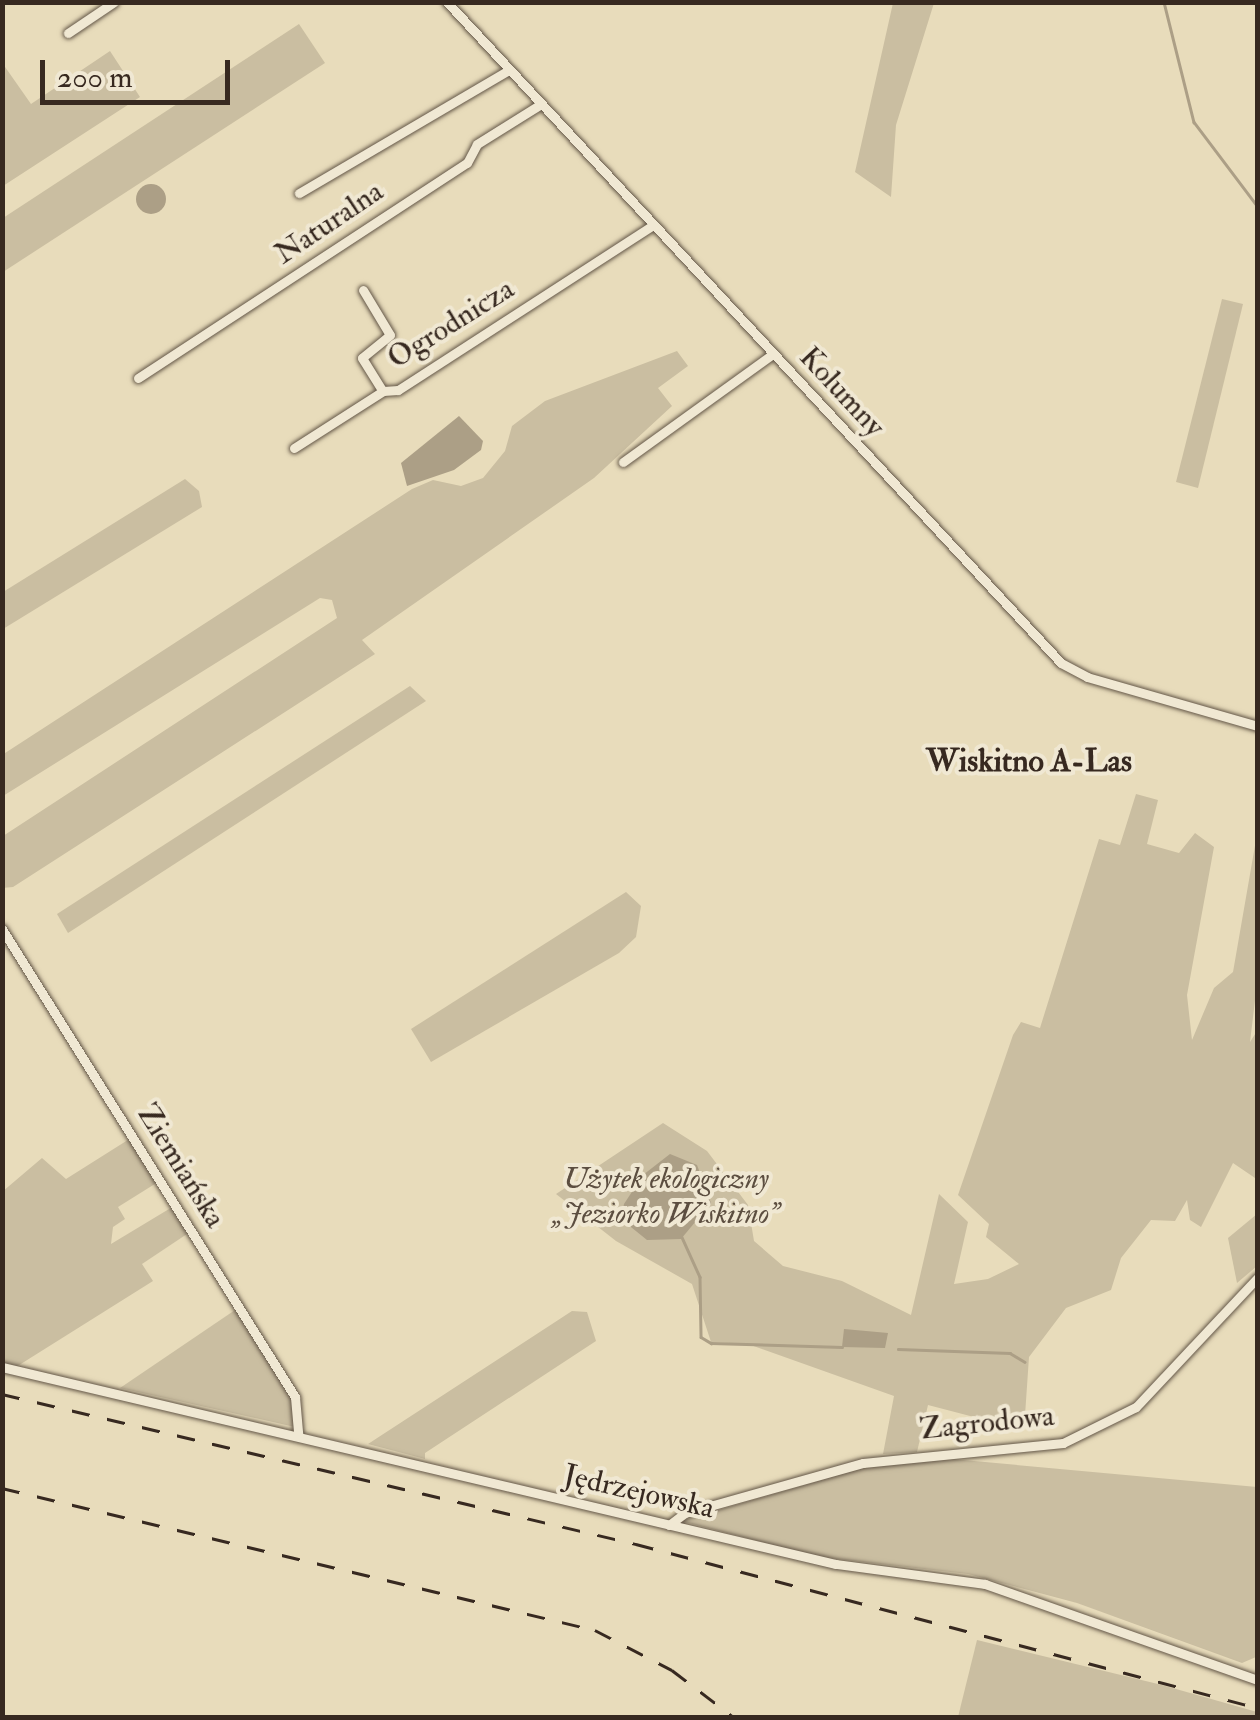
<!DOCTYPE html>
<meta charset="utf-8">
<style>
body{margin:0}
#map{position:relative;width:1260px;height:1720px;overflow:hidden;background:#e8dcbb;font-family:"IM FELL Double Pica",serif}
div>[style]{position:absolute}
[style*='--x']{left:calc(var(--x)*1px);top:calc(var(--y)*1px);width:calc(var(--w)*1px);rotate:calc(var(--a)*1deg)}
.green>*{inset:0;background:#cabea1}
.water>*{inset:0;background:#ac9f86}
.round{border-radius:50%}
.stream>*{height:2.5px;margin:-1.25px;padding:0 1.25px;transform-origin:1.25px;border-radius:1.25px;background:#ac9f86}
.roads{filter:drop-shadow(0 0 2px #635647) drop-shadow(0 0 2px #635647)}
.minor>*{height:9px;margin:-4.5px;padding:0 4.5px;transform-origin:4.5px;border-radius:4.5px;background:#f0e8d3}
.rail>*{height:2.5px;margin-top:-1.25px;transform-origin:0;background:repeating-linear-gradient(90deg,#372920 0 18px,transparent 0 36px)}
span{translate:-50% -50%;white-space:nowrap;text-align:center;line-height:1.15;-webkit-text-stroke:8px #f0e8d3;paint-order:stroke}
.street-label{font-size:30px;color:#372920}
.park-label{font-size:30px;color:#5c4e40;font-style:italic}
.neighbourhood-label{font-size:32px;color:#372920;font-weight:700}
.frame{position:absolute;inset:0;border:5px solid #372920;pointer-events:none}
.scale{position:absolute;left:40px;top:60px;width:190px;height:45px;box-sizing:border-box;border:5px solid #372920;border-top:0;padding-left:12px;font-size:30px;line-height:35px;white-space:nowrap;color:#372920;-webkit-text-stroke:8px #f0e8d3;paint-order:stroke}
</style>
<div id="map">
<div class="green">
<i style="clip-path:polygon(893px 3px,934px 3px,896px 125px,891px 197px,855px 172px)"></i>
<i style="clip-path:polygon(299px 24px,325px 63px,3px 272px,3px 218px)"></i>
<i style="clip-path:polygon(110px 51px,140px 97px,3px 186px,3px 64px,31px 104px)"></i>
<i style="clip-path:polygon(1222px 299px,1243px 304px,1198px 488px,1176px 482px)"></i>
<i style="clip-path:polygon(677px 351px,688px 366px,658px 388px,672px 406px,594px 478px,362px 640px,375px 654px,13px 887px,2px 888px,3px 836px,337px 618px,332px 600px,320px 598px,3px 796px,2px 755px,412px 489px,433px 480px,461px 486px,483px 478px,505px 451px,512px 426px,545px 401px)"></i>
<i style="clip-path:polygon(185px 479px,199px 491px,202px 507px,3px 629px,3px 592px)"></i>
<i style="clip-path:polygon(410px 686px,426px 701px,68px 933px,57px 914px)"></i>
<i style="clip-path:polygon(1136px 794px,1158px 800px,1147px 844px,1179px 853px,1195px 833px,1214px 847px,1187px 995px,1192px 1040px,1214px 988px,1233px 972px,1257px 834px,1258px 976px,1250px 1042px,1257px 1031px,1257px 1190px,1255px 1178px,1233px 1163px,1201px 1227px,1190px 1220px,1187px 1200px,1175px 1221px,1151px 1220px,1121px 1258px,1111px 1290px,1066px 1308px,1029px 1357px,1024px 1430px,928px 1405px,917px 1452px,883px 1454px,894px 1396px,748px 1344px,711px 1342px,692px 1284px,616px 1241px,556px 1194px,663px 1123px,707px 1151px,748px 1205px,754px 1241px,783px 1266px,842px 1281px,911px 1315px,939px 1194px,968px 1222px,954px 1284px,988px 1279px,1019px 1264px,986px 1237px,989px 1224px,958px 1195px,1013px 1035px,1021px 1022px,1040px 1028px,1099px 839px,1120px 845px)"></i>
<i style="clip-path:polygon(626px 892px,641px 906px,636px 937px,619px 953px,431px 1062px,411px 1029px)"></i>
<i style="clip-path:polygon(131px 1138px,158px 1182px,118px 1207px,125px 1219px,113px 1227px,111px 1244px,174px 1206px,190px 1232px,142px 1264px,153px 1281px,16px 1367px,3px 1364px,2px 1192px,42px 1158px,66px 1179px)"></i>
<i style="clip-path:polygon(1257px 1214px,1257px 1266px,1237px 1283px,1228px 1238px)"></i>
<i style="clip-path:polygon(238px 1308px,293px 1399px,295px 1427px,120px 1388px)"></i>
<i style="clip-path:polygon(572px 1311px,587px 1312px,596px 1341px,425px 1453px,425px 1459px,368px 1444px)"></i>
<i style="clip-path:polygon(952px 1459px,1257px 1487px,1256px 1657px,1242px 1663px,1077px 1603px,968px 1574px,820px 1557px,681px 1521px,873px 1465px)"></i>
<i style="clip-path:polygon(977px 1640px,1162px 1685px,1257px 1712px,1257px 1717px,958px 1717px)"></i>
</div>
<div class="water">
<i class="round" style="left:136px;top:184px;width:30px;height:30px"></i>
<i style="clip-path:polygon(459px 416px,483px 441px,481px 450px,454px 470px,407px 486px,401px 463px)"></i>
<i style="clip-path:polygon(670px 1154px,697px 1165px,711px 1203px,681px 1239px,647px 1240px,621px 1219px,624px 1204px,643px 1175px)"></i>
<i style="clip-path:polygon(844px 1329px,888px 1333px,885px 1348px,842px 1347px)"></i>
</div>
<div class="stream">
<i style="--x:1164;--y:2;--w:124;--a:76"></i>
<i style="--x:1194;--y:122;--w:106;--a:53"></i>
<i style="--x:681;--y:1235;--w:46;--a:65.7"></i>
<i style="--x:700;--y:1277;--w:60;--a:89"></i>
<i style="--x:701;--y:1337;--w:12;--a:31"></i>
<i style="--x:711;--y:1343;--w:131;--a:1.7"></i>
<i style="--x:898;--y:1349;--w:112;--a:2"></i>
<i style="--x:1010;--y:1353;--w:17;--a:31"></i>
</div>
<div class="roads">
<div class="minor">
<i style="--x:447;--y:2;--w:902;--a:47.11"></i>
<i style="--x:1061;--y:663;--w:30;--a:28"></i>
<i style="--x:1087;--y:677;--w:178;--a:16"></i>
<i style="--x:68;--y:33;--w:55;--a:-34"></i>
<i style="--x:299;--y:193;--w:243;--a:-30.4"></i>
<i style="--x:363;--y:290;--w:52;--a:59"></i>
<i style="--x:390;--y:335;--w:36;--a:141"></i>
<i style="--x:362;--y:358;--w:39;--a:58"></i>
<i style="--x:138;--y:378;--w:393;--a:-33.2"></i>
<i style="--x:467;--y:163;--w:21;--a:-62"></i>
<i style="--x:477;--y:144;--w:75;--a:-32"></i>
<i style="--x:294;--y:448;--w:106;--a:-32.6"></i>
<i style="--x:383;--y:391;--w:15;--a:-4"></i>
<i style="--x:398;--y:390;--w:304;--a:-32.9"></i>
<i style="--x:623;--y:462;--w:185;--a:-35.8"></i>
<i style="--x:2;--y:929;--w:552;--a:57.95"></i>
<i style="--x:295;--y:1397;--w:38;--a:85"></i>
<i style="--x:2;--y:1367;--w:857;--a:13.29"></i>
<i style="--x:836;--y:1564;--w:150;--a:7.6"></i>
<i style="--x:985;--y:1584;--w:289;--a:19.4"></i>
<i style="--x:669;--y:1525;--w:20;--a:-37"></i>
<i style="--x:685;--y:1513;--w:185;--a:-15.7"></i>
<i style="--x:863;--y:1463;--w:201;--a:-5.7"></i>
<i style="--x:1063;--y:1443;--w:81;--a:-26.3"></i>
<i style="--x:1136;--y:1407;--w:178;--a:-46.8"></i>
</div>
</div>
<div class="rail">
<i style="--x:2;--y:1394;--w:652;--a:13.31"></i>
<i style="--x:636;--y:1544;--w:643;--a:14.77"></i>
<i style="--x:2;--y:1488;--w:610;--a:13.47"></i>
<i style="--x:595;--y:1630;--w:87;--a:27.5"></i>
<i style="--x:672;--y:1670;--w:79;--a:37.3"></i>
</div>
<div class="street-label">
<span style="left:329px;top:223px;rotate:-34deg">Naturalna</span>
<span style="left:451px;top:324px;rotate:-32deg">Ogrodnicza</span>
<span style="left:842px;top:392px;rotate:47deg">Kolumny</span>
<span style="left:181px;top:1166px;rotate:58deg">Ziemiańska</span>
<span style="left:987px;top:1423px;rotate:-6deg">Zagrodowa</span>
<span style="left:639px;top:1492px;rotate:13deg">Jędrzejowska</span>
</div>
<div class="park-label">
<span style="left:666px;top:1196px">Użytek ekologiczny<br>„Jeziorko Wiskitno”</span>
</div>
<div class="neighbourhood-label">
<span style="left:1029px;top:761px">Wiskitno A-Las</span>
</div>
<div class="frame"></div>
<div class="scale">200 m</div>
</div>
